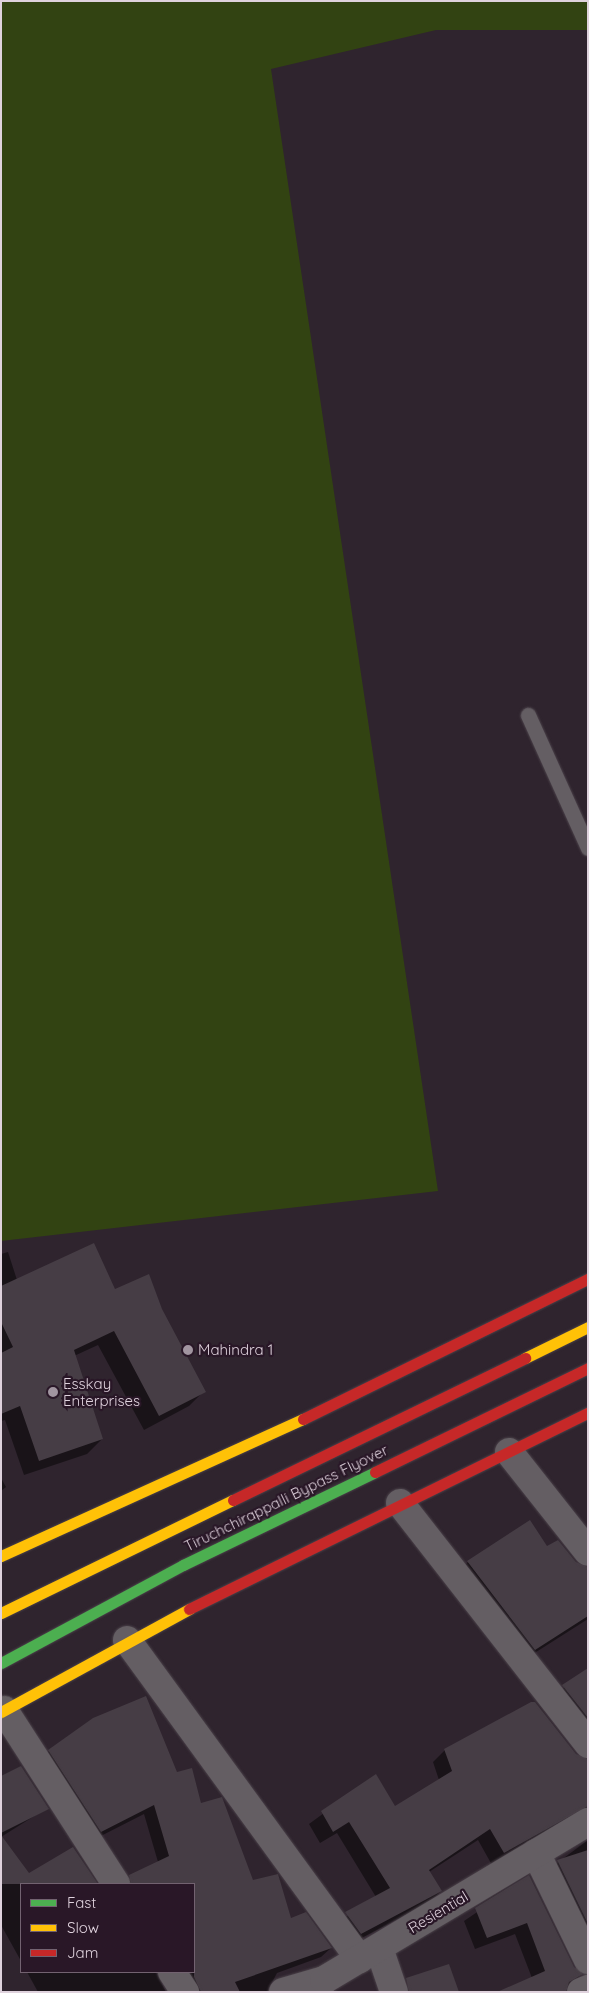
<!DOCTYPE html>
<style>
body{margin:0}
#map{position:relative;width:589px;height:1993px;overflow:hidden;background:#2f242e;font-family:Quicksand,sans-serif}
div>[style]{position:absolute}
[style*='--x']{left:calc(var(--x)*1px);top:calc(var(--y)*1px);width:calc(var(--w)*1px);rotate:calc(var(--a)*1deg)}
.green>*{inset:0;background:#324312}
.shadow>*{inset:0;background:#0007}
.building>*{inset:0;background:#463d45}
.roads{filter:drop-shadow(0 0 1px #4a4149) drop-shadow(0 0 1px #4a4149)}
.lane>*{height:15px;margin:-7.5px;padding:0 7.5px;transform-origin:7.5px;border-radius:7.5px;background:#645e63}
.street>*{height:28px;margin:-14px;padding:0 14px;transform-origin:14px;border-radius:14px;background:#645e63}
.fast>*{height:11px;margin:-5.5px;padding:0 5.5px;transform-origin:5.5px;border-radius:5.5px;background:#4caf50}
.slow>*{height:11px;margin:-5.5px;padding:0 5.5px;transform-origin:5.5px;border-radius:5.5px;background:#ffc107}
.jam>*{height:11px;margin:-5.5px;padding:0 5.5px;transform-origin:5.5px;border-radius:5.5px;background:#c62828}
.dots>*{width:14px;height:14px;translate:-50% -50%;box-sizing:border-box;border:2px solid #291727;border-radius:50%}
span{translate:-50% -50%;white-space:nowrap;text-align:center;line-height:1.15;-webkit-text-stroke:4.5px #291727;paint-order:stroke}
.poi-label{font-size:15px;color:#dfd2dd}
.left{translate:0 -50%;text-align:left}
.street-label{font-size:15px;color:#dfd2dd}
.frame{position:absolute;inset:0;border:2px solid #dfd2dd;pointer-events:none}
.legend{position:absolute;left:20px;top:1883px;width:175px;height:90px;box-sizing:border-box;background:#291727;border:1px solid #726270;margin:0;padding:6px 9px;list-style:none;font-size:15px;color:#dfd2dd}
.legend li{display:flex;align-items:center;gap:10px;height:25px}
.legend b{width:25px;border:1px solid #726270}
</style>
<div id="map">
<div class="green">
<i style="clip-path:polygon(1px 1px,588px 1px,588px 30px,436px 30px,271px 69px,438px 1191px,1px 1241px)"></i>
</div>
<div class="shadow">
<i style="clip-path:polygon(8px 1252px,17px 1280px,115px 1291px,161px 1309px,204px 1391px,189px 1406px,144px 1430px,98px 1345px,74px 1356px,102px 1439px,87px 1454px,24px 1475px,5px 1420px,1px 1421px,1px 1254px)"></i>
<i style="clip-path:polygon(1px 1478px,6px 1487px,1px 1491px)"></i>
<i style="clip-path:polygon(558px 1541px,581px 1568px,588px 1567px,588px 1619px,522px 1661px,456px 1574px,468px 1562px,547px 1548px)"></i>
<i style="clip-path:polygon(588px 1669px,588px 1745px,551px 1698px)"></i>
<i style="clip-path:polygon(445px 1750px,588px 1758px,588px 1825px,492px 1865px,478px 1840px,429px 1872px,441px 1891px,429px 1903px,348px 1945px,334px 1925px,376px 1897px,337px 1833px,320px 1843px,309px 1824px,376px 1775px,394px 1808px,439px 1780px,433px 1762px)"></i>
<i style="clip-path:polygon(49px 1751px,176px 1773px,252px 1881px,290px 1919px,331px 1948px,321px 1957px,277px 1973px,267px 1992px,185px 1992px,172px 1972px,194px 1972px,194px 1884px,121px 1884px,158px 1862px,144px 1814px,91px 1841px,39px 1761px)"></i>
<i style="clip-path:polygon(1px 1777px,47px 1808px,1px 1837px)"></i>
<i style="clip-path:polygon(1px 1837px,28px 1875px,73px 1848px,96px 1884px,21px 1884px,21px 1961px,1px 1925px)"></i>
<i style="clip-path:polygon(588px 1840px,588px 1960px,545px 1872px)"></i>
<i style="clip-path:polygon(529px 1877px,573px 1968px,581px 1974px,566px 1992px,505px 1992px,532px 1978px,515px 1934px,475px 1949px,464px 1921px)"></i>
<i style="clip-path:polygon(27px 1972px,156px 1972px,166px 1992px,38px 1992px)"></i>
</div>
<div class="building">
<i style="clip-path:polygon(94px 1243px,115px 1289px,149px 1274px,162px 1309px,206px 1392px,159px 1416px,114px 1331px,74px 1350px,103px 1439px,39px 1461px,20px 1406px,1px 1414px,1px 1353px,13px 1347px,1px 1322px,1px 1286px)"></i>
<i style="clip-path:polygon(530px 1520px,547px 1546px,558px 1540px,576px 1562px,588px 1567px,588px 1616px,535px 1650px,467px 1561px)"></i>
<i style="clip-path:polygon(588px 1668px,588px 1718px,562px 1685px)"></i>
<i style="clip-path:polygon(146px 1696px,177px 1772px,192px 1768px,201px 1803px,222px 1797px,253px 1880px,278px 1874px,291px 1918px,306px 1912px,332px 1948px,235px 1982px,240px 1992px,201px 1992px,194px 1977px,194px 1884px,131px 1884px,129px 1875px,169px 1856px,154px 1805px,101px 1832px,48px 1750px,93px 1718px)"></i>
<i style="clip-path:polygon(531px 1702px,535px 1702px,576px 1754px,588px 1759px,588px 1806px,504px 1853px,490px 1829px,429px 1870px,442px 1891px,361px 1934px,345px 1912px,390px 1888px,349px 1822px,333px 1832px,321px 1811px,376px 1774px,395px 1806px,452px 1771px,444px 1749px)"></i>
<i style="clip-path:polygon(21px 1766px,49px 1809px,1px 1833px,1px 1776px)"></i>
<i style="clip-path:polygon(1px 1835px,29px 1873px,73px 1847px,98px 1884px,1px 1884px)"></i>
<i style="clip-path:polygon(588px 1850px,588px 1924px,557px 1860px)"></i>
<i style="clip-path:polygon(529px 1875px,574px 1967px,583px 1974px,569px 1982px,566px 1992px,497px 1992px,545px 1971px,527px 1923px,487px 1938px,475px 1908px)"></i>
<i style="clip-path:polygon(449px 1964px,459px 1992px,409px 1992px,406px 1978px)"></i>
</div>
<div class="roads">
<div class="lane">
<i style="--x:528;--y:715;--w:146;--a:65.7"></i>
</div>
<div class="street">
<i style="--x:509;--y:1452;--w:127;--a:51.7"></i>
<i style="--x:400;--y:1503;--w:306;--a:52"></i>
<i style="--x:127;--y:1640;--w:395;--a:53.9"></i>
<i style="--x:4;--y:1710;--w:207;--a:57.2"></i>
<i style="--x:536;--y:1853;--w:119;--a:64.1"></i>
<i style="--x:379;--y:1948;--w:46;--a:71.2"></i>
<i style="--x:172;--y:1972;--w:24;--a:57"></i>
<i style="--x:283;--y:1992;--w:43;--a:-16.3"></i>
<i style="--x:324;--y:1980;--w:308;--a:-30.9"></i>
<i style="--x:581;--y:1992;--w:8;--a:-23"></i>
</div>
<div class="fast">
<i style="--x:1;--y:1663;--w:207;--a:-28.3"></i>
<i style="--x:183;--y:1565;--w:213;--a:-25.8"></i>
</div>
<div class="slow">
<i style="--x:525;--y:1358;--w:70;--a:-26.2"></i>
<i style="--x:1;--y:1556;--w:332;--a:-24.4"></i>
<i style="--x:1;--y:1613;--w:258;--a:-26"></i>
<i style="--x:1;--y:1712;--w:214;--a:-28.7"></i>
</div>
<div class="jam">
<i style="--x:303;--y:1419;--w:318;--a:-26.2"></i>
<i style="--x:375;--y:1472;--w:237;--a:-26"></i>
<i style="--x:233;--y:1500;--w:325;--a:-25.9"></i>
<i style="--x:189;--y:1609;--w:445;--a:-26.2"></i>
</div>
</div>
<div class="dots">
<i style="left:188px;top:1350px;background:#a195a0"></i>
<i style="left:53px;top:1392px;background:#a195a0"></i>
</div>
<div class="poi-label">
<span class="left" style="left:198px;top:1350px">Mahindra 1</span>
<span class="left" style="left:63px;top:1392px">Esskay<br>Enterprises</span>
</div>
<div class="street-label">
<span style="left:286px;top:1498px;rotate:-26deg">Tiruchchirappalli Bypass Flyover</span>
<span style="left:438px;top:1912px;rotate:-31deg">Resiential</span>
</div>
<div class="frame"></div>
<ul class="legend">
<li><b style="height:6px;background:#4caf50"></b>Fast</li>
<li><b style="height:6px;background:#ffc107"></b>Slow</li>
<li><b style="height:6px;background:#c62828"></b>Jam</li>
</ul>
</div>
